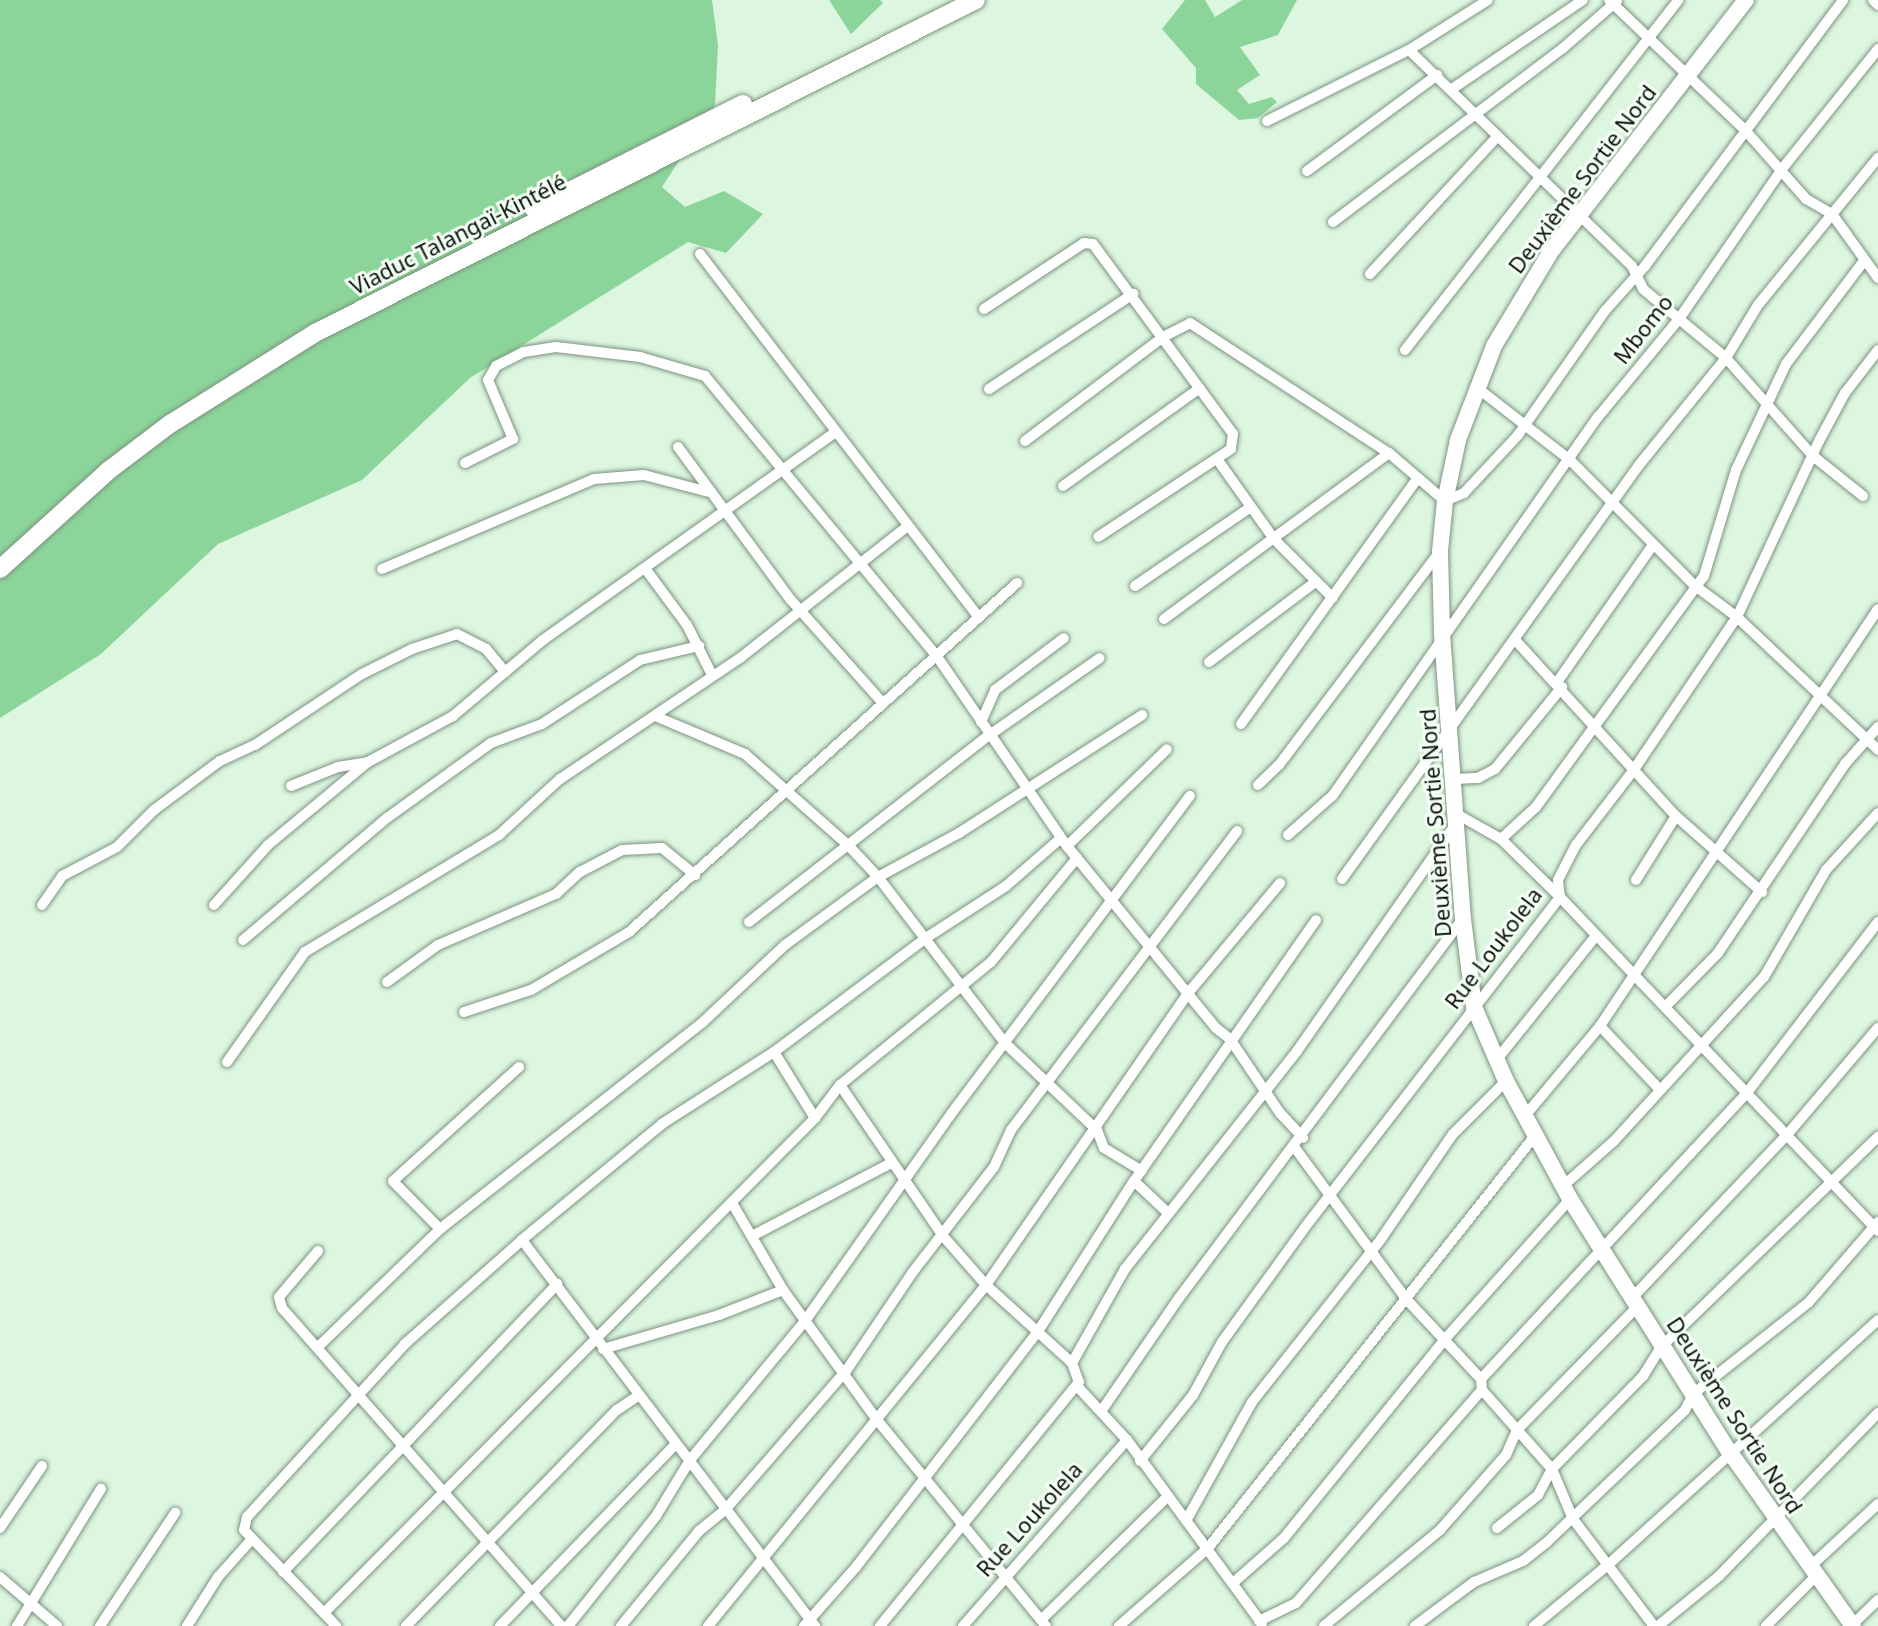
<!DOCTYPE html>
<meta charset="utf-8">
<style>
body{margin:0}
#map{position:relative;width:1878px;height:1626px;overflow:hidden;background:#ddf6e0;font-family:"Noto Sans",sans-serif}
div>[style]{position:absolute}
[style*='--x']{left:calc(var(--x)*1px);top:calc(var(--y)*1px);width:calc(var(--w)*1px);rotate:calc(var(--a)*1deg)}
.green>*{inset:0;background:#8cd59a}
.roads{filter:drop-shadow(0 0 2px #7c937f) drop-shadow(0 0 2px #7c937f)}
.street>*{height:10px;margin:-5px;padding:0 5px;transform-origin:5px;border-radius:5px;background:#fff}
.primary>*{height:16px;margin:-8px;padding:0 8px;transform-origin:8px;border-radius:8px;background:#fff}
.highway>*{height:18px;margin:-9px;padding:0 9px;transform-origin:9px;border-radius:9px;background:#fff}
span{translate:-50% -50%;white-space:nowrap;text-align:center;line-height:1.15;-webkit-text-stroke:6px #f5fff6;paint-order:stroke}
.street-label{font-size:22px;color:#0a120b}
</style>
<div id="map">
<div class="green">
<i style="clip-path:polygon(0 0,712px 0,718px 45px,715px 105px,662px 187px,685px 207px,724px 191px,763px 214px,726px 253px,688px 242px,470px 378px,362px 480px,218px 544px,101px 654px,0 718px)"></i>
<i style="clip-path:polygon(829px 0,880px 0,883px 3px,851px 34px)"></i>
<i style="clip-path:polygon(1185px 0,1205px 0,1215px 17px,1242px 0,1297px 0,1278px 35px,1240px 47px,1260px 75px,1237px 90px,1249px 104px,1272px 97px,1277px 102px,1258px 118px,1239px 120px,1196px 84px,1196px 68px,1162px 29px)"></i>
</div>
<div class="roads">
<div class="street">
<i style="--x:1609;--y:0;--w:188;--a:43.7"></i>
<i style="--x:1745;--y:130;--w:92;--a:48.5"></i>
<i style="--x:1806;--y:199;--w:30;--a:30"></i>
<i style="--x:1832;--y:214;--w:79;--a:54.3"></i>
<i style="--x:1873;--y:0;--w:7;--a:45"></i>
<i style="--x:1409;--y:50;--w:310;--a:44.1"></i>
<i style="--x:1632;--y:266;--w:25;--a:64"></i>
<i style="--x:1643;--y:289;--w:108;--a:39.7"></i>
<i style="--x:1726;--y:358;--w:131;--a:48.4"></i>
<i style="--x:1813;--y:456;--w:64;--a:38.7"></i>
<i style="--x:1452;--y:89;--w:158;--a:-34.2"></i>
<i style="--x:1267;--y:121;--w:159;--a:-26.6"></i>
<i style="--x:1409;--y:50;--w:93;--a:-32.3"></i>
<i style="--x:1307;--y:171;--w:162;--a:-36.4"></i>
<i style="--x:1333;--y:222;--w:287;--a:-37.1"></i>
<i style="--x:1562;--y:49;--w:73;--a:-41.1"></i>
<i style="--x:700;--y:254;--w:456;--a:52.5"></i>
<i style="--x:1370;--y:274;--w:188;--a:-47.2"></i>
<i style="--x:984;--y:309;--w:120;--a:-33.4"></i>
<i style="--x:1084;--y:243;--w:9;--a:6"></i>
<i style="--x:1093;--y:244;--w:236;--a:53.6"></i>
<i style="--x:1233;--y:434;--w:15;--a:98"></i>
<i style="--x:1231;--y:449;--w:159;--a:146.5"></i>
<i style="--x:1405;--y:350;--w:444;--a:-52"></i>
<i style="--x:1476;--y:387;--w:120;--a:37.9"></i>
<i style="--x:1571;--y:461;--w:175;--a:45.2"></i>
<i style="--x:1694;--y:585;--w:54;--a:36.7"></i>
<i style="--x:1737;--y:617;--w:194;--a:43.3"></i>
<i style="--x:989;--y:389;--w:173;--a:-33.4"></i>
<i style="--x:1025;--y:441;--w:173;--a:-37"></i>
<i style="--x:1163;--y:337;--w:30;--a:-27"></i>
<i style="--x:1190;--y:323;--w:238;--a:33.2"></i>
<i style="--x:678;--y:447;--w:190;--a:53.6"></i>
<i style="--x:791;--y:600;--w:137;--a:48.3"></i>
<i style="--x:1217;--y:459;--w:98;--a:54.5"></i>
<i style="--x:1274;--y:539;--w:83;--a:45"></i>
<i style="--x:465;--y:463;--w:54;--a:-26.6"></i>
<i style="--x:513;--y:439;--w:64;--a:-113"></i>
<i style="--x:488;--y:380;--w:16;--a:-60"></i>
<i style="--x:496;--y:366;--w:31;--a:-27"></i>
<i style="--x:524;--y:352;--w:32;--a:-9"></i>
<i style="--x:556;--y:347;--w:85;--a:6.8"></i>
<i style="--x:640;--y:357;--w:68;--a:16.3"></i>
<i style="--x:705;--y:376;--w:362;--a:50.4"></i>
<i style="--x:936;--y:655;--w:232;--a:55.6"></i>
<i style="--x:1067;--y:846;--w:235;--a:50.7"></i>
<i style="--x:1216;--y:1028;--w:18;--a:38"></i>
<i style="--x:1230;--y:1039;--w:89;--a:56"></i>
<i style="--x:1280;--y:1113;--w:34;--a:47"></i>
<i style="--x:1063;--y:486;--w:168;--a:-35.6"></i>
<i style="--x:382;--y:569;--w:230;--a:-23"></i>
<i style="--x:594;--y:479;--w:50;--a:-4.6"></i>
<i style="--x:644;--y:475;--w:67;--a:14.7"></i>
<i style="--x:647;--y:571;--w:67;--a:53.5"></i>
<i style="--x:687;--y:625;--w:56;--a:63.4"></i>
<i style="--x:1135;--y:586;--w:140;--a:-34.3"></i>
<i style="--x:1164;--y:619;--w:280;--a:-36.4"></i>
<i style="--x:1389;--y:453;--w:74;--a:40.6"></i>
<i style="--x:1445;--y:501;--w:21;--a:-23"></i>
<i style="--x:1464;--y:493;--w:79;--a:-47"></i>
<i style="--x:1518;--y:435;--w:150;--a:-55"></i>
<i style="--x:1604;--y:312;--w:62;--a:-48.3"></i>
<i style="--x:1645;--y:266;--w:332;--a:-53.3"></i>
<i style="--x:1517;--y:642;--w:236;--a:47.6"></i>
<i style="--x:1676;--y:816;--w:115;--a:41.5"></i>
<i style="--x:1209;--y:662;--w:131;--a:-37"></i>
<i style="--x:1558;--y:681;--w:166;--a:-55.1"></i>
<i style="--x:655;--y:716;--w:98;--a:22.9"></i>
<i style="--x:745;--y:754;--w:137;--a:41.5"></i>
<i style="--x:848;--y:845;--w:44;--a:46.8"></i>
<i style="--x:878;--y:877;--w:209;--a:52.6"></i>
<i style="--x:1005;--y:1043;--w:127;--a:43.4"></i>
<i style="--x:1097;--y:1130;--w:19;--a:69"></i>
<i style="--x:1104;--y:1148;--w:44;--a:31.2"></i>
<i style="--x:981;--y:722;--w:35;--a:-66"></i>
<i style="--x:995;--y:690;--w:86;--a:-37"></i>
<i style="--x:1241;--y:724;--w:302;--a:-54.3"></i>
<i style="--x:1456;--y:779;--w:22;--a:-3"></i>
<i style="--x:1478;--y:778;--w:19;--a:-28"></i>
<i style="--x:1495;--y:769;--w:106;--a:-50.7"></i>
<i style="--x:1258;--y:785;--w:29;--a:-44"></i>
<i style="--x:1279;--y:765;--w:268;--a:-53"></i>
<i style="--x:291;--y:786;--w:51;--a:-22"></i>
<i style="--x:338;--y:767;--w:30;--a:-9"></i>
<i style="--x:1455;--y:813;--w:53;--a:29.5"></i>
<i style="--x:1501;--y:839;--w:83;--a:44.5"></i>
<i style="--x:1560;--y:897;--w:461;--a:46.4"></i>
<i style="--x:1288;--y:835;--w:60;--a:-41.6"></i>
<i style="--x:1333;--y:795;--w:462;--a:-55"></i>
<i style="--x:1598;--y:417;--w:127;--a:-50.4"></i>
<i style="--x:1679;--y:319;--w:182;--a:-55.5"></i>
<i style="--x:1782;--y:169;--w:154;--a:-51.3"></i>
<i style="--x:1061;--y:838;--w:73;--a:138.9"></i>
<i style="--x:1006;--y:886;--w:95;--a:147"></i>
<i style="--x:926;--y:938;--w:190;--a:143.1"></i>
<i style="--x:774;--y:1052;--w:133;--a:147.3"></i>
<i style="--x:662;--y:1124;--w:182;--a:140.4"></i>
<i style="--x:522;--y:1240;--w:157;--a:138.4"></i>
<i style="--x:405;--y:1344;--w:234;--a:132.4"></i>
<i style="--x:247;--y:1517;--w:13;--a:103"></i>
<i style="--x:244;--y:1530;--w:115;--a:46.1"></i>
<i style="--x:324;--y:1613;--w:697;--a:-45.23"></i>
<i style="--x:815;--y:1118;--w:41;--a:-52.9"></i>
<i style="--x:840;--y:1085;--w:195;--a:-39.2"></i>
<i style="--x:991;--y:962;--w:135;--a:-50.4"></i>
<i style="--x:1501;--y:839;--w:47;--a:-42.4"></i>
<i style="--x:1536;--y:807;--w:286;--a:-54"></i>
<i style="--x:1704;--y:576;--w:111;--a:-73.2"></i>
<i style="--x:1736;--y:470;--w:117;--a:-64.7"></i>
<i style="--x:1786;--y:364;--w:129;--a:-52.9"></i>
<i style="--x:1067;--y:846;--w:139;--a:-44.1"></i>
<i style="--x:1342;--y:879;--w:510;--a:-54.34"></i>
<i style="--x:1639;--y:465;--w:138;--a:-50.9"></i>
<i style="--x:1726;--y:358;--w:62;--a:-58.9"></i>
<i style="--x:1758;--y:305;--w:190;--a:-50.8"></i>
<i style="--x:1636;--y:880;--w:75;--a:-58"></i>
<i style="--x:42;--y:905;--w:35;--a:-55"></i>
<i style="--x:62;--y:876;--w:62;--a:-27.8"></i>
<i style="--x:117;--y:847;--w:52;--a:-45"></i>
<i style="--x:154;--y:810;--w:82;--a:-36.6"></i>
<i style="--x:220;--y:761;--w:38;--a:-25"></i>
<i style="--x:255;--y:745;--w:128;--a:-33.6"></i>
<i style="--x:362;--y:674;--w:56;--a:-26.6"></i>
<i style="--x:412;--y:649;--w:47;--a:-18.4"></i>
<i style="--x:457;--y:634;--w:33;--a:27"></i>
<i style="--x:486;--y:649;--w:30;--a:50"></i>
<i style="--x:214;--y:905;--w:81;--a:-48"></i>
<i style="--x:268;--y:845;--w:130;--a:-39.7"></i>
<i style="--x:368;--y:762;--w:97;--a:-28.4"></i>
<i style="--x:453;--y:716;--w:118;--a:-40.2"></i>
<i style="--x:543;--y:640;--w:359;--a:-35.4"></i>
<i style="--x:749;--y:922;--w:303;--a:-37.9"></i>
<i style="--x:988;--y:736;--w:136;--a:-34.9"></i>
<i style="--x:243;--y:940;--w:189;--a:-40.3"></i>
<i style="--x:387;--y:818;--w:128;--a:-35.8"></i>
<i style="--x:491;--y:743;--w:54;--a:-20.4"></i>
<i style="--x:542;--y:724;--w:117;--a:-33.1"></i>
<i style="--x:640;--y:660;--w:61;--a:-13.3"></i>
<i style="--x:387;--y:982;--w:63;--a:-36"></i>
<i style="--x:438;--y:945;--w:129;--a:-23.4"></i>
<i style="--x:556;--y:894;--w:33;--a:-43"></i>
<i style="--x:580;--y:872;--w:47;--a:-27.6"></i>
<i style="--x:622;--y:850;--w:40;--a:-2.9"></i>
<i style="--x:662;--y:848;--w:43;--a:39.3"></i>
<i style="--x:1666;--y:1006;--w:74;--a:-45.5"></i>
<i style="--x:1718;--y:953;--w:228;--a:-56.1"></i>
<i style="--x:1845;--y:764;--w:50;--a:-48.3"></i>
<i style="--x:464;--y:1012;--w:71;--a:-18.2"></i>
<i style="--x:531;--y:990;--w:114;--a:-30.6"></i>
<i style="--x:629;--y:932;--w:522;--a:-41.97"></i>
<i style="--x:1600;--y:1026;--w:88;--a:46.8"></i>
<i style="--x:774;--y:1052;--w:78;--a:58.2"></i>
<i style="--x:1498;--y:1058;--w:155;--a:-51.3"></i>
<i style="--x:227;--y:1062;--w:135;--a:-54.7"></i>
<i style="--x:305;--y:952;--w:227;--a:-31.1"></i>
<i style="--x:499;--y:835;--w:83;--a:-42.6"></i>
<i style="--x:560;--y:779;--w:217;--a:-33.9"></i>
<i style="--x:740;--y:658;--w:214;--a:-38.2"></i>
<i style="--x:840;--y:1085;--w:183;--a:55.7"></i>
<i style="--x:943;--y:1236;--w:65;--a:48.7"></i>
<i style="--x:986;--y:1285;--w:116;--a:42.2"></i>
<i style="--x:1072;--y:1363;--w:20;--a:70"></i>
<i style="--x:1079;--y:1382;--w:315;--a:129.2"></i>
<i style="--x:1524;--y:1117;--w:119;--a:-50.1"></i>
<i style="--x:1600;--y:1026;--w:501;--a:-56.31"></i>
<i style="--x:1295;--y:1148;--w:190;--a:53.6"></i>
<i style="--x:1408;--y:1301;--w:107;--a:46.9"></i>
<i style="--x:1481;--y:1379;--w:11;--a:85"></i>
<i style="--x:1482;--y:1390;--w:106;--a:48.5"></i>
<i style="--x:1552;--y:1469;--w:54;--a:67.2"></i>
<i style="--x:1573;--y:1519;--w:134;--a:52.9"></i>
<i style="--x:1134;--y:1181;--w:45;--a:43.2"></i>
<i style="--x:1563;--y:1186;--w:68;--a:-41.4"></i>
<i style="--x:1614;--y:1141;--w:222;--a:-47.6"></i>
<i style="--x:1764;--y:977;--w:124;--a:-59.9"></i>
<i style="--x:1826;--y:870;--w:77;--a:-47.6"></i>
<i style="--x:732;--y:1203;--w:101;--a:59.6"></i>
<i style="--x:783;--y:1290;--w:162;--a:54.1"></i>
<i style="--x:878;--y:1421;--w:265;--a:50.7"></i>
<i style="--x:440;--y:1229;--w:67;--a:-134.4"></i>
<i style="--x:393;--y:1181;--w:170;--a:-42.1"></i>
<i style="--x:752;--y:1236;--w:155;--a:-27.7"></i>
<i style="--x:522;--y:1240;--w:485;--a:52.8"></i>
<i style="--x:318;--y:1251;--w:60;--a:130.3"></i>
<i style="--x:279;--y:1297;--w:11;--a:75"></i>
<i style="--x:282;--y:1308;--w:423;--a:48.7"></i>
<i style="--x:1633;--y:1297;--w:222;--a:-46.5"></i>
<i style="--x:1786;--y:1136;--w:142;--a:-49.6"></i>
<i style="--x:320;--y:1345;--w:167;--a:-44"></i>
<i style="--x:440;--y:1229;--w:335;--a:-38.2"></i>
<i style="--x:703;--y:1022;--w:112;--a:-43.2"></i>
<i style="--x:785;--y:945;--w:115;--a:-36.2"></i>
<i style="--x:878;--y:877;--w:92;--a:-28.5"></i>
<i style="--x:959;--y:833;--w:218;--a:-32.8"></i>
<i style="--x:603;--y:1349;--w:121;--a:-16.3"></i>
<i style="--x:719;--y:1315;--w:69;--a:-21.3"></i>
<i style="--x:1072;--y:1363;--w:108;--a:-60.6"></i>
<i style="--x:1125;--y:1269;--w:278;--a:-51.7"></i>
<i style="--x:1297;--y:1051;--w:276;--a:-55"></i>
<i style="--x:1481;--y:1379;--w:389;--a:-47.1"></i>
<i style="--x:1746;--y:1094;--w:217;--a:-52.5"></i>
<i style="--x:1077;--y:1386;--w:74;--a:47.2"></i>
<i style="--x:1127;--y:1440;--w:228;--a:53.7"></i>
<i style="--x:1102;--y:1410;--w:136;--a:-55.5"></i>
<i style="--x:1179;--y:1298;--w:474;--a:-53.2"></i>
<i style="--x:1140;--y:1461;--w:85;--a:-51.2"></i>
<i style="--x:1193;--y:1395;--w:60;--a:-61.3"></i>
<i style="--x:1222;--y:1342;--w:148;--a:-54.1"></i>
<i style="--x:1309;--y:1222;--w:411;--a:-52.3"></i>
<i style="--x:1560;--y:897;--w:17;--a:-97"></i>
<i style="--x:1558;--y:880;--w:39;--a:-63"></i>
<i style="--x:1576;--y:845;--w:93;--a:-52.4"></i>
<i style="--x:1633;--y:771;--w:186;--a:-56"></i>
<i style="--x:1737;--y:617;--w:194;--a:-65"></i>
<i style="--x:1819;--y:441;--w:55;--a:-61.6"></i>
<i style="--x:1845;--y:393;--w:54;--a:-52.5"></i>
<i style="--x:1187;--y:1519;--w:134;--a:-60.9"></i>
<i style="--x:1252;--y:1402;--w:208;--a:-51.6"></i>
<i style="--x:1381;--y:1239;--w:127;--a:-55.6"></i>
<i style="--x:1453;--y:1134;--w:75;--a:-45"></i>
<i style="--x:0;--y:1528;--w:75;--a:-55.9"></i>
<i style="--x:1497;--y:1528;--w:53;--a:-38.8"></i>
<i style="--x:1538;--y:1495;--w:30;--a:-62"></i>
<i style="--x:1552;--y:1469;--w:130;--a:-45.6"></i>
<i style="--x:1643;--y:1376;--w:36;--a:-58"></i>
<i style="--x:1662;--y:1346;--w:301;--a:-44.1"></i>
<i style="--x:1811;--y:1566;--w:91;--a:-42.8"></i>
<i style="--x:283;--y:1572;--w:398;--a:-46.4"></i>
<i style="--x:0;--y:1577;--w:75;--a:40.7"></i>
<i style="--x:1233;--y:1583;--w:68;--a:-41.4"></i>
<i style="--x:1284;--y:1538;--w:256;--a:-51"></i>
<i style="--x:1445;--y:1339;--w:188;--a:-48.2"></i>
<i style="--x:324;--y:1613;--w:18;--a:47"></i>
<i style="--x:1042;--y:1619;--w:176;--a:-44.3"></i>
<i style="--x:1259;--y:1621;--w:41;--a:-25.9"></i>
<i style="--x:1296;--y:1603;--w:283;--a:-48.9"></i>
<i style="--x:1852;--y:1625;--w:36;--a:-44"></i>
<i style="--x:17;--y:1626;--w:161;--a:-58.5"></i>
<i style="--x:100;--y:1626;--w:136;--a:-56.4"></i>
<i style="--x:187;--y:1626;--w:58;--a:-57.7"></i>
<i style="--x:218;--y:1577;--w:51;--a:-48.2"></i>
<i style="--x:406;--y:1626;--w:302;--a:-45.7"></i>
<i style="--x:617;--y:1410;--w:25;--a:-34"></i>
<i style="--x:500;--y:1626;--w:253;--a:-46"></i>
<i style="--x:568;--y:1626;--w:141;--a:-51.3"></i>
<i style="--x:656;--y:1516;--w:66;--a:-58.7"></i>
<i style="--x:690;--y:1460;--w:180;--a:-50.4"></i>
<i style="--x:805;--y:1321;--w:253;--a:-54.8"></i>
<i style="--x:951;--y:1114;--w:398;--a:-53.1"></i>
<i style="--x:621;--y:1626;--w:123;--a:-50.6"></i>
<i style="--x:699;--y:1531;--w:33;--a:-39"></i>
<i style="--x:725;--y:1510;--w:184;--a:-49"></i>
<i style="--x:846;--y:1371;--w:118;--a:-56"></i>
<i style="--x:912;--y:1273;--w:134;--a:-52.3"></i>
<i style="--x:994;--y:1167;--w:41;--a:-65.3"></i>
<i style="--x:1011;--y:1130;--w:375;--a:-52.9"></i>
<i style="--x:708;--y:1626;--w:440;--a:-50.8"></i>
<i style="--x:986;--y:1285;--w:356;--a:-55.3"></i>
<i style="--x:1189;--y:992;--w:142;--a:-50.1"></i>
<i style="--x:804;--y:1626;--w:79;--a:-48.6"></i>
<i style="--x:856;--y:1567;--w:296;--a:-52.3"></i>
<i style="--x:1037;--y:1333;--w:180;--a:-57.5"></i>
<i style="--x:1134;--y:1181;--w:318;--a:-55.1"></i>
<i style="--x:963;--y:1626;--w:248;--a:-48.6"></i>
<i style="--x:1119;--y:1626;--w:118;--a:-41.2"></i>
<i style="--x:1208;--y:1548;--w:525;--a:-51.58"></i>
<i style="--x:1324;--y:1626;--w:151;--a:-39.6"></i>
<i style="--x:1440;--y:1530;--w:100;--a:-48.7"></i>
<i style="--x:1506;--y:1455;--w:27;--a:-66"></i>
<i style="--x:1517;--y:1430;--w:173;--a:-45.7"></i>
<i style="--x:1415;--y:1626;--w:74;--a:-36.7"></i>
<i style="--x:1474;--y:1582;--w:53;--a:-23.2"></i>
<i style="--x:1523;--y:1561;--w:29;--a:-38"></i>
<i style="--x:1546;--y:1543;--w:192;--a:-43.7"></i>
<i style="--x:1685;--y:1410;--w:18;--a:-63"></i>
<i style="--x:1693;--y:1394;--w:148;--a:-38.4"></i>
<i style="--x:1809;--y:1302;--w:106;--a:-49.2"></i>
<i style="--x:1534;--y:1626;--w:97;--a:-39.6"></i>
<i style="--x:1609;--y:1564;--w:363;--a:-42.2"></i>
<i style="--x:1658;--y:1626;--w:79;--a:-39.3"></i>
<i style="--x:1719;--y:1576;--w:228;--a:-45.7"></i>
<i style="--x:1766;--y:1626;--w:72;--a:-45"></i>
</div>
<div class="primary">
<i style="--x:1746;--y:0;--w:320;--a:127.8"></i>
<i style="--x:1550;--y:253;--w:109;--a:121.1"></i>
<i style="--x:1494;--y:346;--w:101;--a:111"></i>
<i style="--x:1458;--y:440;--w:62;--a:102"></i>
<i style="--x:1445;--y:501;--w:50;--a:95.7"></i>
<i style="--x:1440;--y:551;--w:83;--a:88.6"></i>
<i style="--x:1442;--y:634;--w:286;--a:85.8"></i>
<i style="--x:1463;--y:919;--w:89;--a:82.9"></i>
<i style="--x:1474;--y:1007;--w:81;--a:66.6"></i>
<i style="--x:1506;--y:1081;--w:134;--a:61.5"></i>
<i style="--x:1570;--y:1199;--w:298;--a:57.8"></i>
<i style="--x:1729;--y:1451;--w:214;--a:54.7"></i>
</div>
<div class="highway">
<i style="--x:534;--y:209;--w:234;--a:-26.7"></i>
<i style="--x:0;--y:569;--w:146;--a:-42.2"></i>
<i style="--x:108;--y:471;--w:78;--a:-37.2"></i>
<i style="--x:170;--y:424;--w:171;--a:-32.1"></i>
<i style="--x:315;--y:333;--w:740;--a:-26.74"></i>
</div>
</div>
<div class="street-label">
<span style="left:1582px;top:179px;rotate:-53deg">Deuxième Sortie Nord</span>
<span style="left:458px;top:234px;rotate:-27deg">Viaduc Talangaï-Kintélé</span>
<span style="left:1643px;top:329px;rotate:-52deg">Mbomo</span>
<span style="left:1435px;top:823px;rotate:-94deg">Deuxième Sortie Nord</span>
<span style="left:1493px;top:948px;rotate:-53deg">Rue Loukolela</span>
<span style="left:1735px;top:1415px;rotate:57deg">Deuxième Sortie Nord</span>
<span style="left:1029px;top:1519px;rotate:-48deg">Rue Loukolela</span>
</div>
</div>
